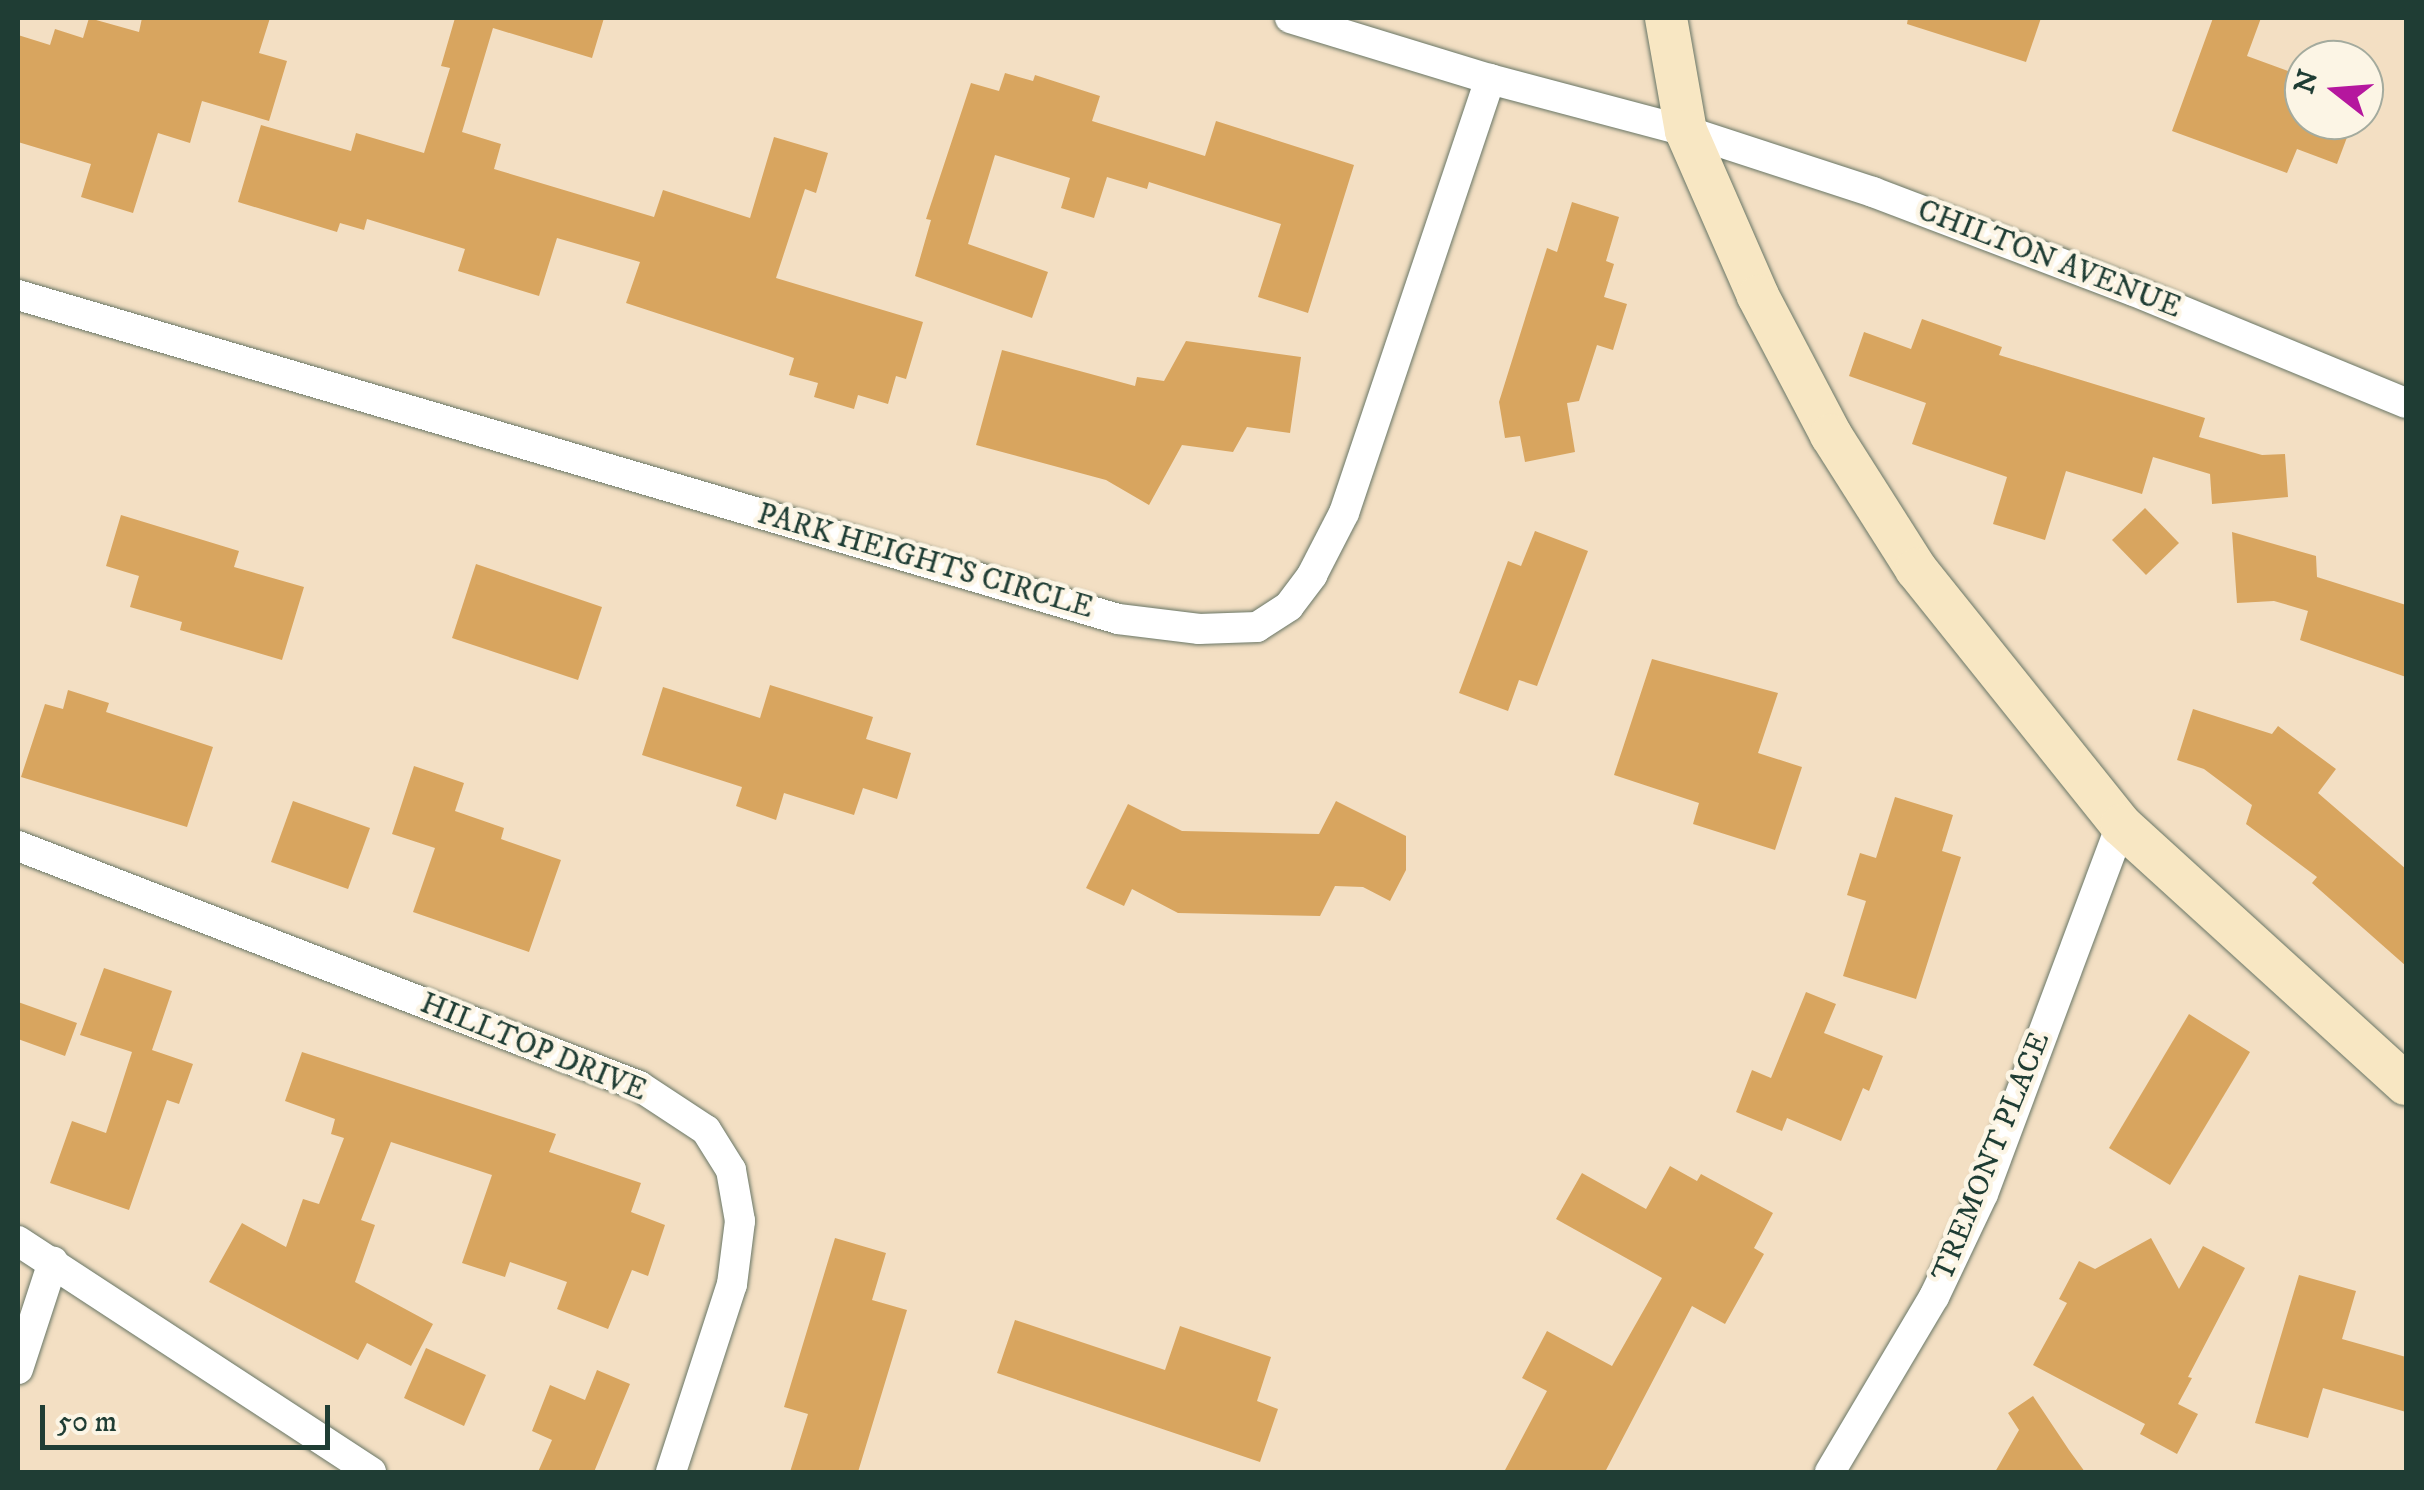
<!DOCTYPE html>
<style>
body{margin:0}
#map{position:relative;width:2424px;height:1490px;overflow:hidden;background:#f3dfc3;font-family:"IM FELL DW Pica",serif}
div>[style]{position:absolute}
[style*='--x']{left:calc(var(--x)*1px);top:calc(var(--y)*1px);width:calc(var(--w)*1px);rotate:calc(var(--a)*1deg)}
.building>*{inset:0;background:#d8a55f}
.roads{filter:drop-shadow(0 0 2px #697666) drop-shadow(0 0 2px #697666)}
.minor>*{height:30px;margin:-15px;padding:0 15px;transform-origin:15px;border-radius:15px;background:#fff}
.secondary>*{height:42px;margin:-21px;padding:0 21px;transform-origin:21px;border-radius:21px;background:#f8e7c3}
span{translate:-50% -50%;white-space:nowrap;text-align:center;line-height:1.15;-webkit-text-stroke:9px #fcf5e5;paint-order:stroke}
.street-label{font-size:30px;color:#1f3d34}
.frame{position:absolute;inset:0;border:20px solid #1f3d34;pointer-events:none}
.north{position:absolute;left:2284px;top:40px;width:100px;height:100px;box-sizing:border-box;background:#fcf5e5;border:2px solid #a4ab9e;border-radius:50%;rotate:287deg;font-size:28px;font-weight:700;line-height:40px;text-align:center;color:#1f3d34}
.north::after{content:'';display:block;margin:auto;width:35px;height:45px;background:#b5179e;clip-path:polygon(50% 0,100% 100%,50% 72%,0 100%)}
.scale{position:absolute;left:40px;top:1405px;width:290px;height:45px;box-sizing:border-box;border:5px solid #1f3d34;border-top:0;padding-left:12px;font-size:30px;line-height:35px;white-space:nowrap;color:#1f3d34;-webkit-text-stroke:8px #fcf5e5;paint-order:stroke}
</style>
<div id="map">
<div class="building">
<i style="clip-path:polygon(89px 18px,139px 32px,142px 18px,270px 18px,259px 53px,287px 61px,269px 121px,202px 101px,190px 143px,158px 133px,133px 213px,81px 197px,91px 164px,18px 142px,18px 35px,50px 45px,55px 29px,83px 38px)"></i>
<i style="clip-path:polygon(455px 18px,604px 18px,592px 58px,493px 28px,462px 132px,501px 144px,494px 169px,654px 217px,663px 190px,750px 218px,774px 137px,828px 153px,816px 193px,805px 189px,776px 278px,923px 322px,906px 379px,896px 376px,888px 404px,858px 395px,854px 409px,814px 397px,818px 383px,789px 375px,794px 358px,626px 303px,640px 262px,557px 238px,539px 296px,458px 271px,465px 249px,367px 219px,364px 230px,340px 223px,337px 232px,238px 202px,261px 125px,351px 151px,356px 133px,424px 153px,450px 68px,441px 66px)"></i>
<i style="clip-path:polygon(1908px 18px,2041px 18px,2026px 62px,1907px 24px)"></i>
<i style="clip-path:polygon(2213px 18px,2261px 18px,2247px 56px,2304px 77px,2304px 120px,2349px 132px,2337px 164px,2297px 149px,2287px 173px,2172px 131px)"></i>
<i style="clip-path:polygon(1005px 73px,1033px 81px,1035px 75px,1100px 96px,1092px 121px,1205px 156px,1216px 121px,1354px 165px,1308px 313px,1258px 297px,1281px 224px,1149px 182px,1147px 189px,1107px 177px,1094px 218px,1061px 208px,1070px 178px,995px 155px,968px 244px,1048px 272px,1032px 318px,915px 276px,931px 220px,926px 219px,971px 83px,999px 91px)"></i>
<i style="clip-path:polygon(1572px 202px,1619px 217px,1606px 261px,1614px 264px,1604px 297px,1627px 304px,1613px 350px,1597px 345px,1579px 401px,1567px 403px,1575px 452px,1525px 462px,1520px 436px,1505px 438px,1499px 402px,1547px 248px,1557px 252px)"></i>
<i style="clip-path:polygon(1922px 319px,2002px 347px,1999px 355px,2205px 418px,2199px 437px,2262px 455px,2285px 454px,2288px 497px,2212px 504px,2210px 474px,2153px 457px,2142px 494px,2066px 471px,2045px 540px,1993px 524px,2007px 477px,1912px 444px,1926px 403px,1849px 376px,1864px 332px,1911px 349px)"></i>
<i style="clip-path:polygon(1186px 341px,1301px 357px,1290px 433px,1247px 427px,1233px 452px,1182px 445px,1149px 505px,1106px 480px,976px 445px,1002px 350px,1135px 386px,1137px 377px,1164px 381px)"></i>
<i style="clip-path:polygon(2145px 508px,2179px 543px,2146px 575px,2112px 540px)"></i>
<i style="clip-path:polygon(121px 515px,239px 551px,234px 567px,304px 587px,282px 660px,180px 630px,182px 622px,130px 607px,139px 576px,106px 566px)"></i>
<i style="clip-path:polygon(1535px 531px,1588px 551px,1537px 686px,1519px 680px,1508px 711px,1459px 693px,1508px 561px,1521px 566px)"></i>
<i style="clip-path:polygon(2232px 532px,2316px 556px,2317px 577px,2406px 605px,2406px 677px,2300px 640px,2308px 611px,2274px 601px,2237px 603px)"></i>
<i style="clip-path:polygon(476px 564px,602px 607px,578px 680px,452px 638px)"></i>
<i style="clip-path:polygon(1652px 659px,1778px 693px,1758px 753px,1802px 767px,1775px 850px,1693px 824px,1699px 803px,1614px 775px)"></i>
<i style="clip-path:polygon(770px 685px,873px 717px,866px 739px,911px 753px,897px 799px,863px 788px,854px 815px,784px 793px,776px 820px,736px 806px,742px 787px,642px 755px,663px 687px,760px 718px)"></i>
<i style="clip-path:polygon(68px 690px,109px 703px,106px 712px,213px 747px,187px 827px,21px 777px,45px 704px,63px 709px)"></i>
<i style="clip-path:polygon(2193px 709px,2272px 734px,2278px 726px,2336px 769px,2318px 793px,2406px 869px,2406px 966px,2312px 883px,2317px 877px,2246px 824px,2252px 805px,2204px 769px,2177px 760px)"></i>
<i style="clip-path:polygon(414px 766px,464px 783px,455px 811px,504px 828px,501px 839px,561px 860px,529px 952px,413px 912px,435px 848px,392px 834px)"></i>
<i style="clip-path:polygon(1895px 797px,1953px 815px,1942px 851px,1961px 857px,1916px 999px,1843px 976px,1866px 901px,1847px 895px,1860px 853px,1876px 858px)"></i>
<i style="clip-path:polygon(293px 801px,370px 828px,348px 889px,271px 862px)"></i>
<i style="clip-path:polygon(1336px 801px,1406px 836px,1406px 870px,1390px 901px,1363px 887px,1335px 886px,1320px 916px,1178px 913px,1132px 889px,1124px 906px,1086px 888px,1128px 804px,1182px 831px,1319px 834px)"></i>
<i style="clip-path:polygon(104px 968px,172px 991px,152px 1050px,193px 1064px,179px 1104px,167px 1100px,129px 1210px,50px 1183px,72px 1121px,106px 1133px,132px 1052px,80px 1035px)"></i>
<i style="clip-path:polygon(1806px 992px,1836px 1004px,1824px 1033px,1883px 1056px,1869px 1091px,1863px 1088px,1841px 1141px,1787px 1118px,1782px 1131px,1736px 1112px,1752px 1070px,1771px 1078px)"></i>
<i style="clip-path:polygon(18px 1002px,77px 1023px,65px 1056px,18px 1039px)"></i>
<i style="clip-path:polygon(2189px 1014px,2250px 1052px,2170px 1185px,2109px 1148px)"></i>
<i style="clip-path:polygon(302px 1052px,556px 1134px,549px 1152px,641px 1183px,631px 1212px,665px 1225px,648px 1276px,632px 1270px,608px 1329px,557px 1309px,567px 1282px,510px 1262px,505px 1277px,462px 1263px,492px 1175px,391px 1142px,361px 1220px,375px 1225px,355px 1282px,433px 1324px,411px 1366px,367px 1343px,358px 1360px,209px 1282px,242px 1223px,286px 1247px,303px 1199px,319px 1204px,344px 1138px,331px 1134px,335px 1119px,285px 1101px)"></i>
<i style="clip-path:polygon(1670px 1166px,1697px 1181px,1701px 1174px,1773px 1213px,1754px 1248px,1764px 1254px,1725px 1324px,1692px 1306px,1605px 1472px,1504px 1472px,1547px 1391px,1522px 1378px,1547px 1331px,1612px 1366px,1662px 1278px,1556px 1219px,1582px 1173px,1646px 1209px)"></i>
<i style="clip-path:polygon(835px 1238px,886px 1253px,872px 1300px,907px 1310px,858px 1472px,790px 1472px,808px 1414px,784px 1407px)"></i>
<i style="clip-path:polygon(2151px 1238px,2179px 1289px,2203px 1246px,2245px 1268px,2188px 1377px,2192px 1378px,2178px 1404px,2198px 1414px,2177px 1454px,2140px 1434px,2145px 1424px,2033px 1365px,2067px 1303px,2059px 1299px,2079px 1261px,2095px 1269px)"></i>
<i style="clip-path:polygon(2299px 1275px,2356px 1291px,2342px 1339px,2406px 1357px,2406px 1412px,2323px 1388px,2308px 1438px,2255px 1423px)"></i>
<i style="clip-path:polygon(1015px 1320px,1165px 1370px,1180px 1326px,1271px 1357px,1257px 1401px,1278px 1409px,1260px 1462px,997px 1373px)"></i>
<i style="clip-path:polygon(426px 1348px,486px 1375px,464px 1426px,404px 1398px)"></i>
<i style="clip-path:polygon(597px 1370px,630px 1384px,594px 1472px,538px 1472px,552px 1440px,532px 1431px,550px 1385px,585px 1400px)"></i>
<i style="clip-path:polygon(2033px 1396px,2069px 1450px,2085px 1472px,1995px 1472px,2019px 1430px,2008px 1413px)"></i>
</div>
<div class="roads">
<div class="minor">
<i style="--x:1290;--y:18;--w:209;--a:17"></i>
<i style="--x:1490;--y:79;--w:203;--a:14.9"></i>
<i style="--x:1686;--y:131;--w:197;--a:18.1"></i>
<i style="--x:1873;--y:192;--w:279;--a:20.8"></i>
<i style="--x:2134;--y:291;--w:294;--a:22.4"></i>
<i style="--x:18;--y:295;--w:1147;--a:16.41"></i>
<i style="--x:1118;--y:619;--w:82;--a:7"></i>
<i style="--x:1199;--y:629;--w:58;--a:-2"></i>
<i style="--x:1257;--y:627;--w:38;--a:-33"></i>
<i style="--x:1289;--y:606;--w:39;--a:-53"></i>
<i style="--x:1312;--y:575;--w:70;--a:-62.7"></i>
<i style="--x:1344;--y:513;--w:458;--a:-71.4"></i>
<i style="--x:18;--y:846;--w:666;--a:21.13"></i>
<i style="--x:639;--y:1086;--w:80;--a:33.3"></i>
<i style="--x:706;--y:1130;--w:47;--a:58"></i>
<i style="--x:731;--y:1170;--w:52;--a:80"></i>
<i style="--x:740;--y:1221;--w:64;--a:97.2"></i>
<i style="--x:732;--y:1284;--w:198;--a:108"></i>
<i style="--x:18;--y:1241;--w:422;--a:33.2"></i>
<i style="--x:18;--y:1369;--w:113;--a:-71.9"></i>
<i style="--x:1830;--y:1472;--w:204;--a:-59.3"></i>
<i style="--x:1934;--y:1297;--w:114;--a:-64.6"></i>
<i style="--x:1983;--y:1194;--w:394;--a:-69.5"></i>
</div>
<div class="secondary">
<i style="--x:1666;--y:18;--w:115;--a:80"></i>
<i style="--x:1686;--y:131;--w:180;--a:66.4"></i>
<i style="--x:1758;--y:296;--w:157;--a:62.3"></i>
<i style="--x:1831;--y:435;--w:159;--a:57.6"></i>
<i style="--x:1916;--y:569;--w:328;--a:51.3"></i>
<i style="--x:2121;--y:825;--w:385;--a:42.3"></i>
</div>
</div>
<div class="street-label">
<span style="left:2049px;top:260px;rotate:21deg">CHILTON AVENUE</span>
<span style="left:925px;top:562px;rotate:16deg">PARK HEIGHTS CIRCLE</span>
<span style="left:533px;top:1048px;rotate:22deg">HILLTOP DRIVE</span>
<span style="left:1992px;top:1157px;rotate:-68deg">TREMONT PLACE</span>
</div>
<div class="frame"></div>
<div class="north">N</div>
<div class="scale">50 m</div>
</div>
